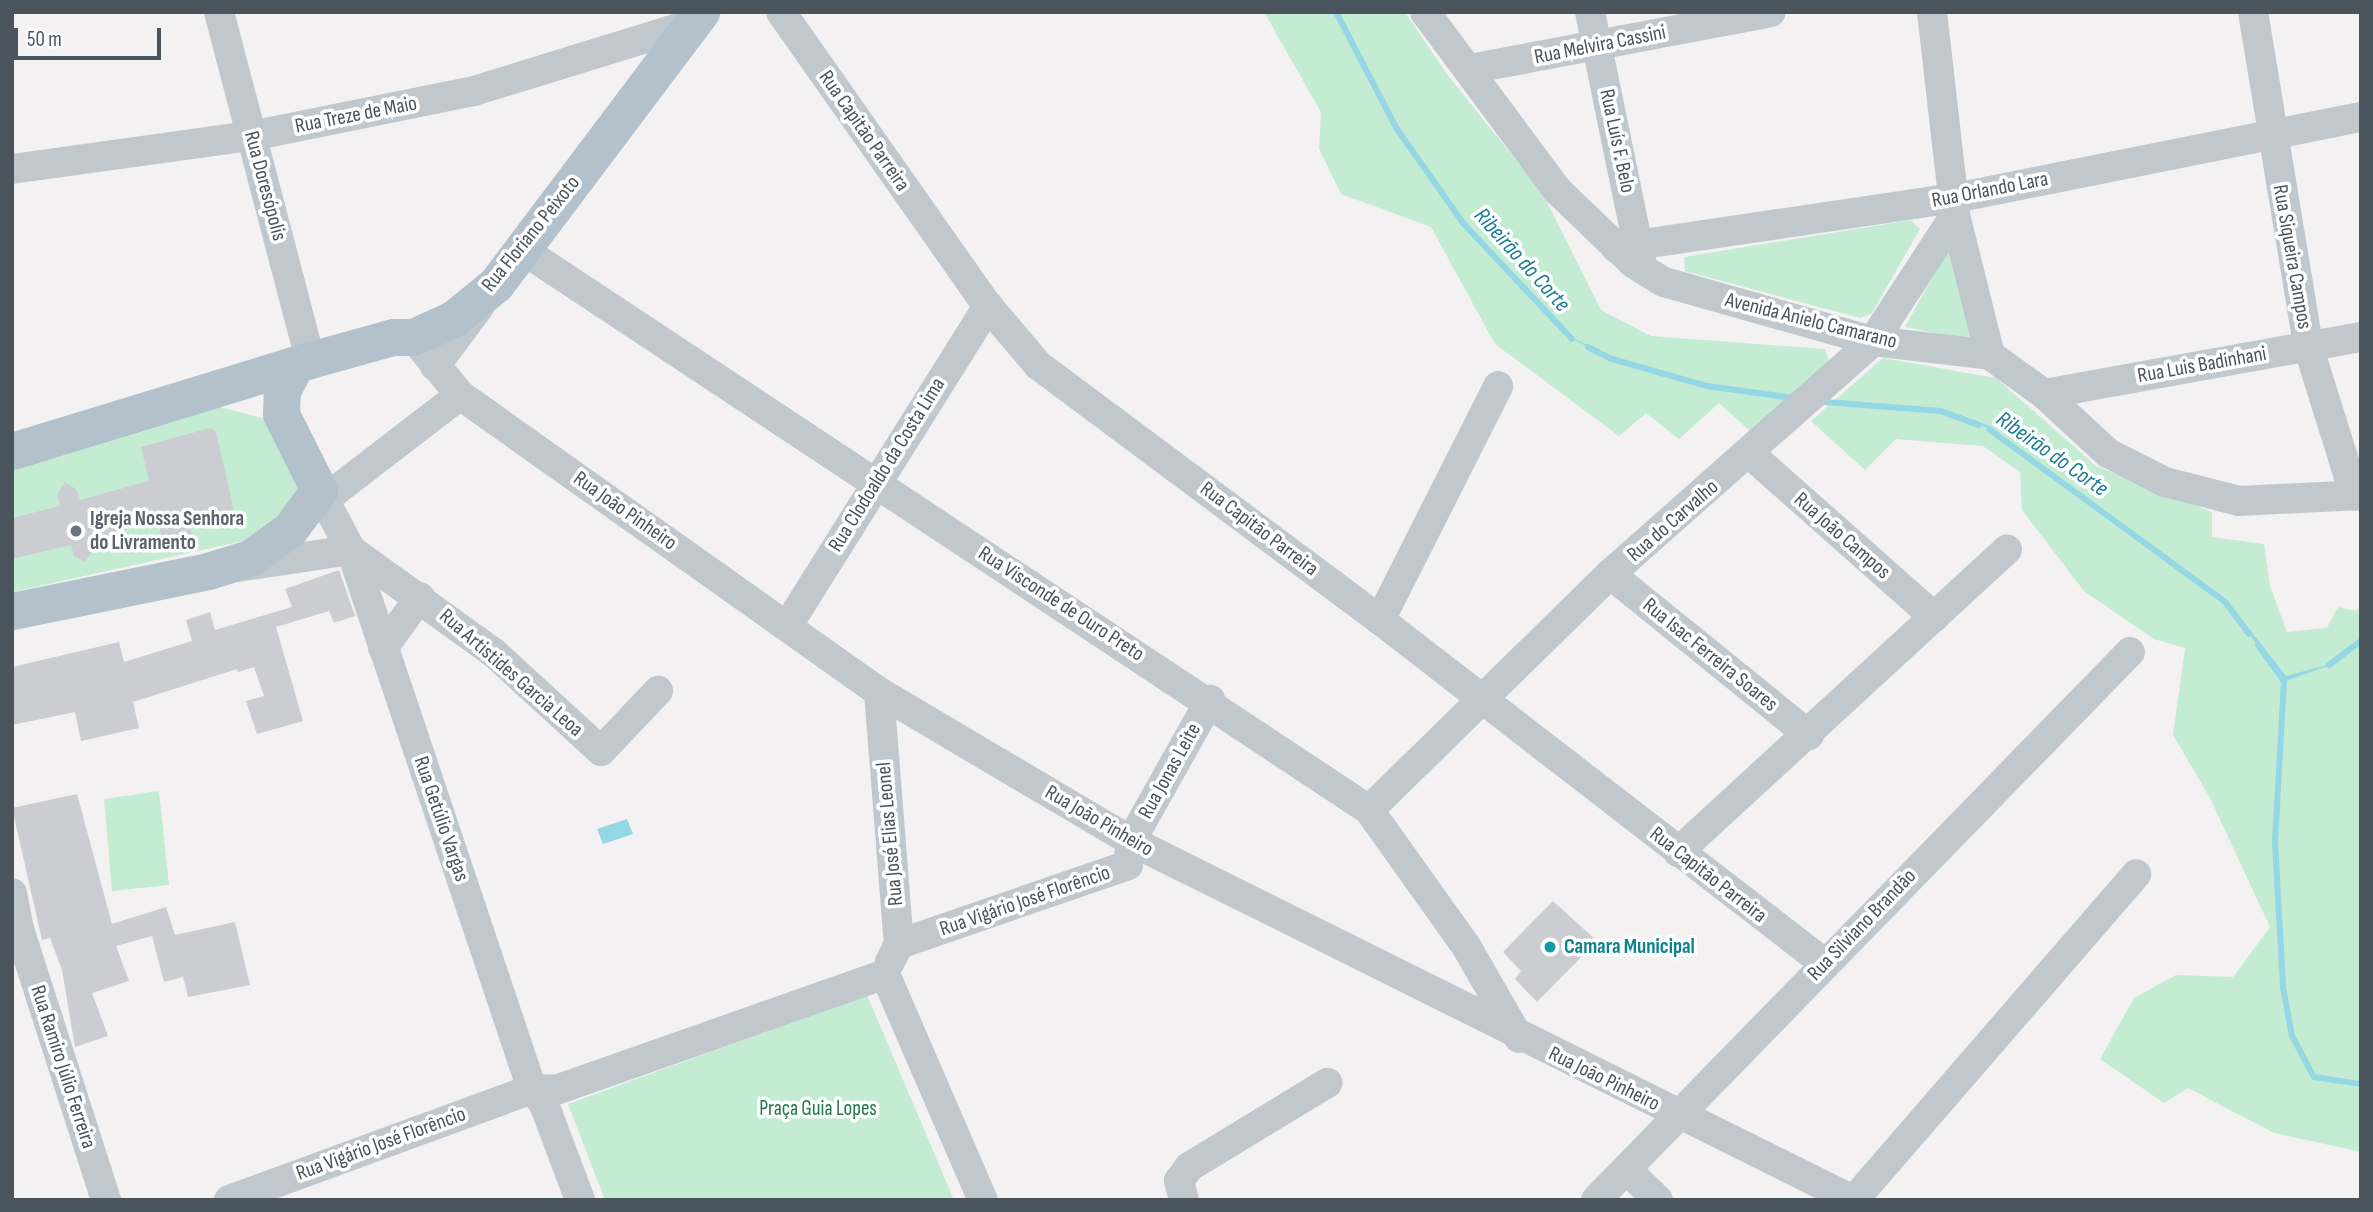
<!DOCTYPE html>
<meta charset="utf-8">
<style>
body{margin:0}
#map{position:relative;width:2373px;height:1212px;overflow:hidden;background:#f3f1f1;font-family:"Sofia Sans Condensed",sans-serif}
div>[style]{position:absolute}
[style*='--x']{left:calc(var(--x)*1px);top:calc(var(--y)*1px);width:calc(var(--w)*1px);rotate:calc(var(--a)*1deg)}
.green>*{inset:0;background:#c4ecd2}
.water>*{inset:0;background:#95d7e4}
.stream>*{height:6px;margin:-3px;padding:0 3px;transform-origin:3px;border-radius:3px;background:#95d7e4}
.building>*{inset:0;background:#cbcdd2}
.minor>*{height:30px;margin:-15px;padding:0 15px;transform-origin:15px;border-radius:15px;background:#c0c8ce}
.major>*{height:37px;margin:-18.5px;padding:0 18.5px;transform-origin:18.5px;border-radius:18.5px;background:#b3c1cc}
.dots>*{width:19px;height:19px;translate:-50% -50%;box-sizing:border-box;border:4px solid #fff;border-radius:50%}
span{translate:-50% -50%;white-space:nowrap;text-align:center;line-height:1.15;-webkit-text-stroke:7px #fff;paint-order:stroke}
.street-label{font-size:21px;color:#4a545c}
.worship-label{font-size:21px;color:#5b616d;font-weight:700}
.left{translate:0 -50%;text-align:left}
.culture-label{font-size:21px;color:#0d838f;font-weight:700}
.park-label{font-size:21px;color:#207849}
.water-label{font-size:23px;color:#197c92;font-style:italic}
.frame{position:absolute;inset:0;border:14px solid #4a545c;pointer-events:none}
.scale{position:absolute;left:14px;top:28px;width:147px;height:32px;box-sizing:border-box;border:4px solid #4a545c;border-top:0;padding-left:9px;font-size:21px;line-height:24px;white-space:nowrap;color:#4a545c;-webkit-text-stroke:5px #fff;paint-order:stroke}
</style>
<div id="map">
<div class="green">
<i style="clip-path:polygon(1264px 12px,1405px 12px,1446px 73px,1543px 194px,1601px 310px,1651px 336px,1825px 349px,1829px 361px,1751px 432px,1719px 403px,1679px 439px,1646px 413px,1619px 436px,1495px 344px,1431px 227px,1341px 194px,1319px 149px,1321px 112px)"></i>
<i style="clip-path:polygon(1911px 220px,1920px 229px,1872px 313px,1860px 318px,1685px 271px,1684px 257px)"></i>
<i style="clip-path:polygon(1951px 243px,1970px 340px,1905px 327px)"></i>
<i style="clip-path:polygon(1883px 358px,1996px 378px,2096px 466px,2212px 512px,2212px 537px,2264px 544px,2270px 586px,2287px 632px,2327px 628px,2338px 607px,2356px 611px,2361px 606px,2361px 1152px,2274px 1133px,2188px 1088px,2164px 1103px,2100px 1059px,2134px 998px,2176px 975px,2233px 977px,2270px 927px,2210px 798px,2173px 735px,2185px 648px,2154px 639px,2084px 591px,2022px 510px,2020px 472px,1983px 446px,1896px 439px,1865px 470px,1811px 421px)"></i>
<i style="clip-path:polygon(220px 407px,269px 420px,302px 487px,295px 503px,243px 541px,12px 592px,12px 465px)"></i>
<i style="clip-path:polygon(159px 791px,169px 885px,112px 891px,104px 799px)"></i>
<i style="clip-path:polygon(867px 995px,954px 1200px,605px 1200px,568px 1104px)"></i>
</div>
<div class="water">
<i style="clip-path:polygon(1336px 12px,1397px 129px,1464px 222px,1568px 336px,1613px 357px,1707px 385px,1860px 404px,1941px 408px,1987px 425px,2226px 599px,2286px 676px,2327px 665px,2361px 641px,2328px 666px,2285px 681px,2275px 843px,2283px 987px,2293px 1036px,2315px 1077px,2361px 1084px,2314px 1077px,2292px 1036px,2283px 987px,2275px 843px,2284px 681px,2225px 602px,1986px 427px,1940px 411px,1859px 407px,1707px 386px,1612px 359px,1568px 337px,1463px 223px,1397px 129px)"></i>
<i style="clip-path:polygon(627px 819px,633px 834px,603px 844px,597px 829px)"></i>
</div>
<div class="stream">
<i style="--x:1336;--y:12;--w:132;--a:62.5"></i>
<i style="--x:1397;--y:129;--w:115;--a:54.9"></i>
<i style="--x:1463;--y:223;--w:159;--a:46.8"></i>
<i style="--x:1588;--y:347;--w:27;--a:27"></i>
<i style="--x:1612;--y:359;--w:99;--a:15.9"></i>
<i style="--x:1707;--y:386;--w:87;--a:7.9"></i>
<i style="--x:1825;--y:402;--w:115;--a:4.5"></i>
<i style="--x:1940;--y:411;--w:41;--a:19.7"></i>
<i style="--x:1989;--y:429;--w:293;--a:36.2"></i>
<i style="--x:2225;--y:602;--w:40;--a:53"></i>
<i style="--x:2258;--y:645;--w:44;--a:54.2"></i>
<i style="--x:2284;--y:681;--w:162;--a:93.2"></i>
<i style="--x:2275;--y:843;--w:144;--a:86.8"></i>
<i style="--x:2283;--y:987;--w:50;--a:79.6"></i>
<i style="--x:2292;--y:1036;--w:47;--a:61.8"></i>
<i style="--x:2314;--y:1077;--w:48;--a:8.5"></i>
<i style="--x:2329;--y:665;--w:40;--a:-37"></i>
</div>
<div class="building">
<i style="clip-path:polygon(210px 428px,216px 432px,235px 515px,190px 527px,193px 539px,164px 545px,158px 521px,91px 539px,93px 550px,85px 562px,74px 556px,71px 545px,12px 559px,12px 518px,60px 506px,57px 494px,65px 482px,77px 490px,80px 500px,149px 481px,141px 447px)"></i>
<i style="clip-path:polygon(339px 570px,355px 616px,334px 623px,329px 611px,276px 627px,303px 721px,257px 734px,246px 701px,264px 696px,254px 667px,238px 672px,237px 669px,133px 702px,139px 728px,81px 741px,75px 712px,12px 725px,12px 667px,119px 642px,124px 662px,192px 641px,186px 620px,210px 612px,215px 630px,292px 607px,285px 589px)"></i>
<i style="clip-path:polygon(77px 794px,112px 924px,166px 907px,175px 935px,235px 922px,250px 985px,188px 997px,183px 977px,164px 982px,152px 936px,116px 946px,129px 981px,92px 993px,108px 1036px,75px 1047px,62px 970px,50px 938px,42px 940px,12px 808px)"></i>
<i style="clip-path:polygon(1553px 901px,1597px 941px,1537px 1002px,1515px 979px,1521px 971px,1503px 952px)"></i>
</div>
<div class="minor">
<i style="--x:219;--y:12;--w:360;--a:75.3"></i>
<i style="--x:781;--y:12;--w:360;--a:54.9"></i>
<i style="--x:988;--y:306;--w:77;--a:49.7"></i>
<i style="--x:1038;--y:365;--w:427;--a:36.7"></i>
<i style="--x:1380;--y:620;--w:561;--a:37.69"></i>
<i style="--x:1425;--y:12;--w:222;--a:53.4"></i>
<i style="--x:1557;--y:190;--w:105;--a:43.8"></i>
<i style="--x:1633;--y:263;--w:36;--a:32"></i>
<i style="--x:1664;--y:282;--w:217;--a:15.8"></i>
<i style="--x:1873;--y:341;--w:118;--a:6.8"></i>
<i style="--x:1990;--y:355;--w:67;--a:35.8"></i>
<i style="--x:2044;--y:394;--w:87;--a:42.7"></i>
<i style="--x:2108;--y:453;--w:64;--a:27"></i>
<i style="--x:2165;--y:482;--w:76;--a:14.4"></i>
<i style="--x:2239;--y:501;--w:122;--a:-2.8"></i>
<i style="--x:1590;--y:12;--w:259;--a:78.4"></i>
<i style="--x:1932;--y:12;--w:204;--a:83.5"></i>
<i style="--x:1955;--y:215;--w:144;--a:76"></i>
<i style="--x:2253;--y:12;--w:338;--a:80.6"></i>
<i style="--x:2308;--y:346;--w:157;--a:72.6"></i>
<i style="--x:1470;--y:69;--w:306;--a:-10.7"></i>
<i style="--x:12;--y:169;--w:241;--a:-7.9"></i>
<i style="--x:251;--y:136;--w:227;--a:-11.4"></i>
<i style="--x:474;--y:91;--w:228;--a:-17.1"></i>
<i style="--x:1616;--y:248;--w:343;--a:-8.4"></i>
<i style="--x:1955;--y:198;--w:414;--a:-11.3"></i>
<i style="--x:523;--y:250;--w:1015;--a:33.5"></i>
<i style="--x:1369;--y:810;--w:167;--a:54.5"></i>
<i style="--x:1466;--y:946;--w:106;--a:60.1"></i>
<i style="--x:413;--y:337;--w:75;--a:51"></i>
<i style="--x:460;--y:395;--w:514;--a:35.33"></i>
<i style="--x:879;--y:692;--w:293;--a:30.6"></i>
<i style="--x:1131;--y:841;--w:806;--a:26.44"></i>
<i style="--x:435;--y:366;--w:74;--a:-53.3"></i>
<i style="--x:2044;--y:394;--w:322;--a:-10.2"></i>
<i style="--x:1750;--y:454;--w:246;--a:41.5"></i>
<i style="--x:319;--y:490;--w:68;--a:61.9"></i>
<i style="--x:351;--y:550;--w:569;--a:71.44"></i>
<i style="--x:532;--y:1089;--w:19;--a:51"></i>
<i style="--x:544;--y:1104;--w:103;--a:69.4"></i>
<i style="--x:325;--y:499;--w:170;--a:-37.6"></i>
<i style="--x:351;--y:550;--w:176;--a:35.8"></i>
<i style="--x:494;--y:653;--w:145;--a:42.5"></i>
<i style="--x:601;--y:751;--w:83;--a:-46.5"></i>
<i style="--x:237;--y:567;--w:115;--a:-8.5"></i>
<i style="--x:1610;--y:574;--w:256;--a:39"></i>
<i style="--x:1380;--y:620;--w:262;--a:-63.2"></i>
<i style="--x:788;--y:625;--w:377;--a:-57.9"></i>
<i style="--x:383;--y:648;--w:63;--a:-54"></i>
<i style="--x:879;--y:692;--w:253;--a:85.5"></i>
<i style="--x:899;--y:944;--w:20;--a:117"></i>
<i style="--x:1369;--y:810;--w:337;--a:-44.4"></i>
<i style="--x:1610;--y:574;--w:351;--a:-41.5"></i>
<i style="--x:1873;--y:341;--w:150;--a:-56.9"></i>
<i style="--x:1678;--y:852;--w:447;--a:-42.6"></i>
<i style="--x:12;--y:893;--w:37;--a:79"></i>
<i style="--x:19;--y:929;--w:285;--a:72.2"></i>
<i style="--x:899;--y:944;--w:242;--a:-19"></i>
<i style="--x:1128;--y:865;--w:24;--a:-83"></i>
<i style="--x:1131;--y:841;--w:162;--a:-60.7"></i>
<i style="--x:885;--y:974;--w:246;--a:66.6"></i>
<i style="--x:1627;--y:1170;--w:43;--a:44.1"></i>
<i style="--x:229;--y:1200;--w:323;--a:-20.1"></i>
<i style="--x:532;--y:1089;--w:24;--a:2"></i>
<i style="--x:556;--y:1090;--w:349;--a:-19.4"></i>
<i style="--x:1184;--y:1200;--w:20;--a:-105"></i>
<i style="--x:1179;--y:1181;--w:17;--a:-54"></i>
<i style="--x:1189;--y:1167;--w:162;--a:-31.3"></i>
<i style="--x:1596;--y:1200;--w:765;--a:-45.74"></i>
<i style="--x:1854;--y:1200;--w:431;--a:-49.1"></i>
</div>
<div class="major">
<i style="--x:12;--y:451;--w:312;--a:-17"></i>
<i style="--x:310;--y:360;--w:86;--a:-15.5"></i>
<i style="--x:393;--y:337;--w:20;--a:0"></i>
<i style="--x:413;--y:337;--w:44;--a:-24.2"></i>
<i style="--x:453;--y:319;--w:55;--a:-39.1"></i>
<i style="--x:496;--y:284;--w:341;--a:-53"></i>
<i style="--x:12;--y:611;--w:200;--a:-11.5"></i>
<i style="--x:208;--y:571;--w:44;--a:-17.2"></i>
<i style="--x:250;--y:558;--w:49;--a:-35.9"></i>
<i style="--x:290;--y:529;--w:49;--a:-53.4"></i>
<i style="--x:319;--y:490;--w:85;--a:-116.6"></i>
<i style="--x:281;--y:414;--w:23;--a:-88"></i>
<i style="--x:282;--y:391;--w:30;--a:-63"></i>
</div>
<div class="dots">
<i style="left:76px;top:531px;background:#6b7280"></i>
<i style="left:1550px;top:947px;background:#0f9aa8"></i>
</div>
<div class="street-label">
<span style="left:1600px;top:45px;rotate:-11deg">Rua Melvira Cassini</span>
<span style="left:356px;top:115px;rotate:-11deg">Rua Treze de Maio</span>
<span style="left:864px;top:131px;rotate:55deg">Rua Capitão Parreira</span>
<span style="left:1617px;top:141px;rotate:78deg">Rua Luís F. Belo</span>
<span style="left:265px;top:186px;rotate:75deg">Rua Doresópolis</span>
<span style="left:1990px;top:190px;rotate:-11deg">Rua Orlando Lara</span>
<span style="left:531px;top:234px;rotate:-51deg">Rua Floriano Peixoto</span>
<span style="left:2292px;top:257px;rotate:80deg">Rua Siqueira Campos</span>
<span style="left:1811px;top:321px;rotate:14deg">Avenida Anielo Camarano</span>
<span style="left:2202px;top:365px;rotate:-10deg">Rua Luis Badinhani</span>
<span style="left:887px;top:465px;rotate:-58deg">Rua Clodoaldo da Costa Lima</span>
<span style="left:625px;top:511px;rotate:35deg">Rua João Pinheiro</span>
<span style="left:1673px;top:521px;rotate:-41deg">Rua do Carvalho</span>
<span style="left:1259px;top:529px;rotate:37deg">Rua Capitão Parreira</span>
<span style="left:1842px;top:536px;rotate:41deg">Rua João Campos</span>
<span style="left:1061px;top:604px;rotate:33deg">Rua Visconde de Ouro Preto</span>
<span style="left:1710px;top:655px;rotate:39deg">Rua Isac Ferreira Soares</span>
<span style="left:511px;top:673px;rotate:41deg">Rua Artistides Garcia Leoa</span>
<span style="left:1170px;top:771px;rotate:-61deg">Rua Jonas Leite</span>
<span style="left:441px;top:819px;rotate:71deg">Rua Getúlio Vargas</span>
<span style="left:1099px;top:821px;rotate:30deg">Rua João Pinheiro</span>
<span style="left:890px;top:834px;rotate:-95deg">Rua José Elias Leonel</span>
<span style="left:1708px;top:875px;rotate:38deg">Rua Capitão Parreira</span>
<span style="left:1025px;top:901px;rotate:-19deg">Rua Vigário José Florêncio</span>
<span style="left:1862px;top:925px;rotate:-46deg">Rua Silviano Brandão</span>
<span style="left:63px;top:1067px;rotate:72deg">Rua Ramiro Júlio Ferreira</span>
<span style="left:1604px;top:1079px;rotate:26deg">Rua João Pinheiro</span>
<span style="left:381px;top:1144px;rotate:-20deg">Rua Vigário José Florêncio</span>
</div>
<div class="worship-label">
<span class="left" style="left:90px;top:531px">Igreja Nossa Senhora<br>do Livramento</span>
</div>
<div class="culture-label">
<span class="left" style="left:1564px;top:947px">Camara Municipal</span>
</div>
<div class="park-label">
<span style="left:818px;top:1109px">Praça Guia Lopes</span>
</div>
<div class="water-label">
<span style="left:1522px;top:260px;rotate:48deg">Ribeirão do Corte</span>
<span style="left:2052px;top:454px;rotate:35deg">Ribeirão do Corte</span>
</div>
<div class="frame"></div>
<div class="scale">50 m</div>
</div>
